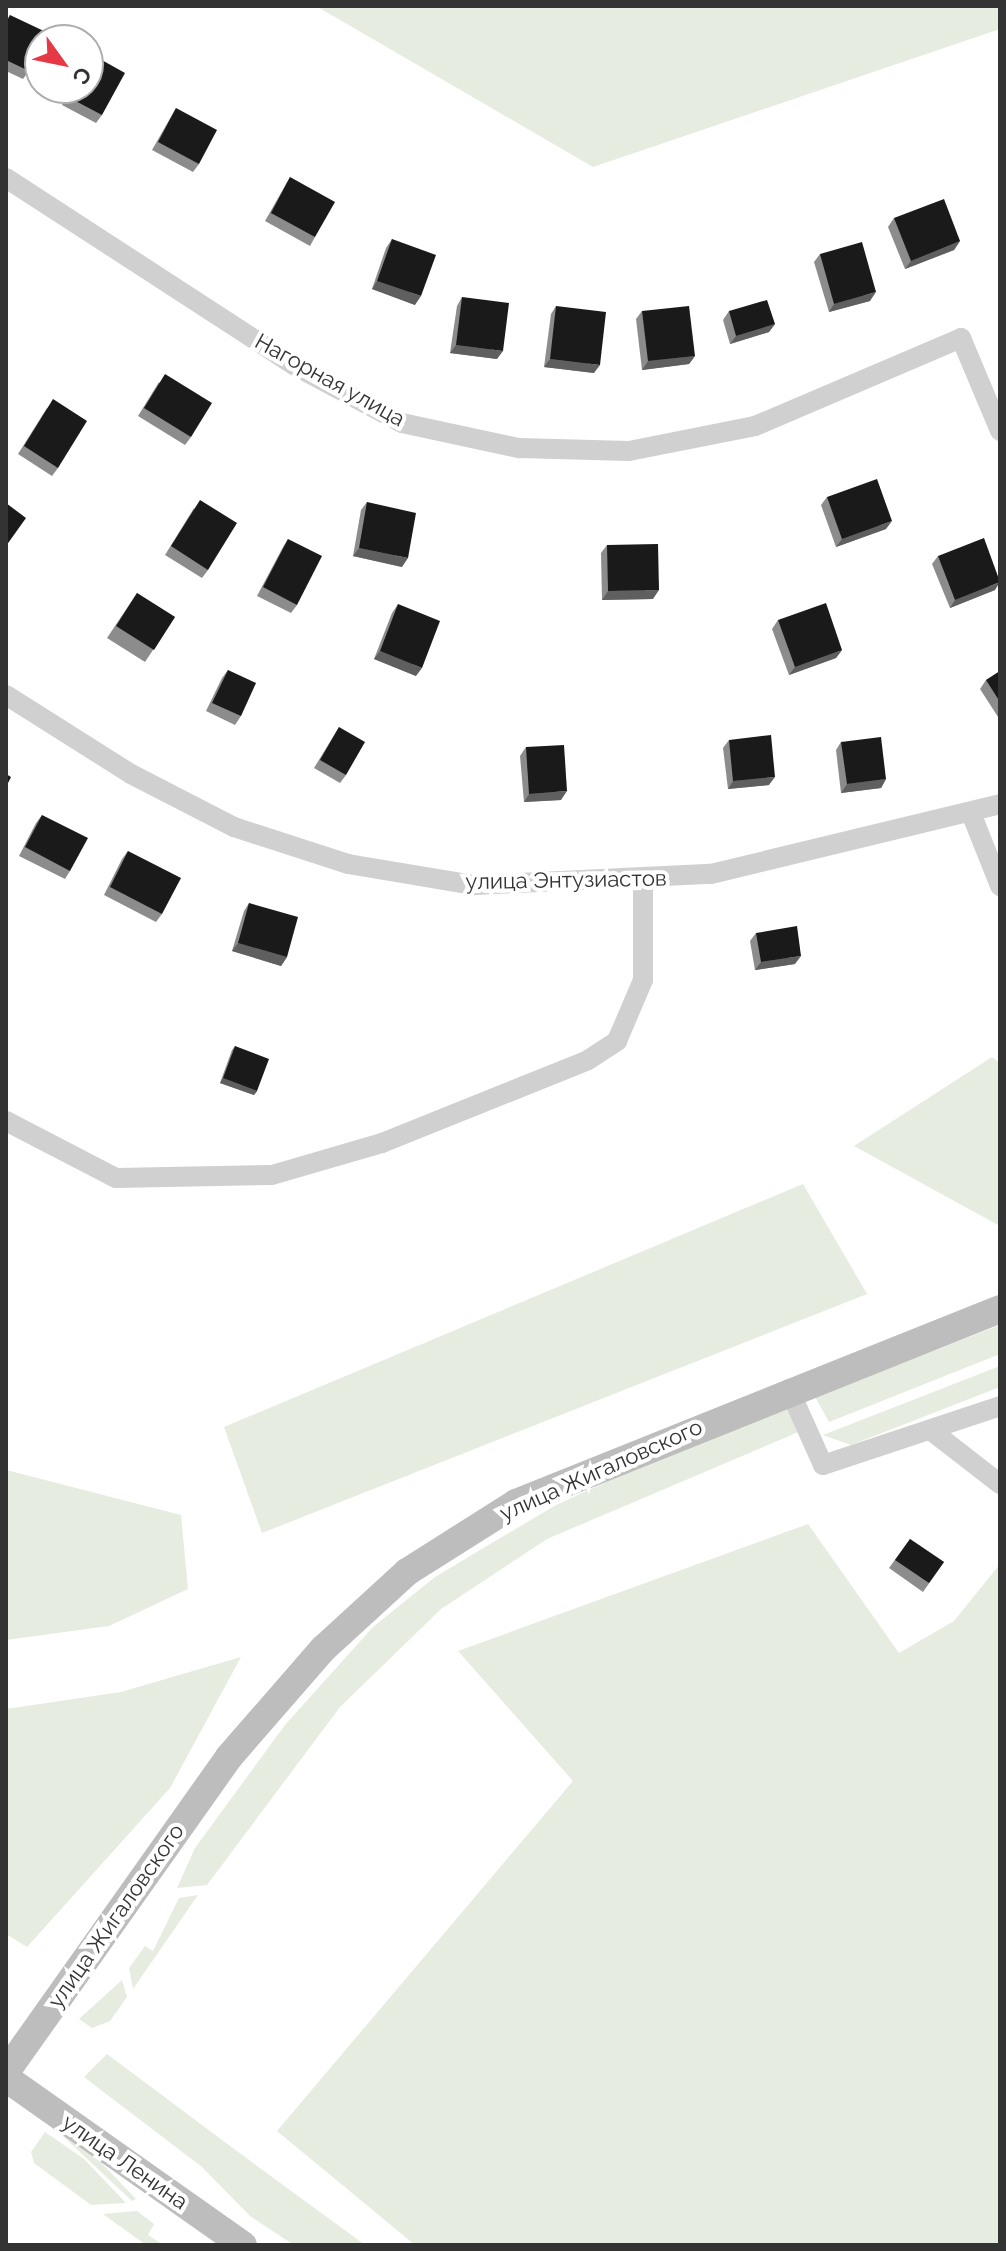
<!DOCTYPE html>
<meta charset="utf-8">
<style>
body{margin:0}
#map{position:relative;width:1006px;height:2251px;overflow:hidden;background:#fff;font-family:Raleway,sans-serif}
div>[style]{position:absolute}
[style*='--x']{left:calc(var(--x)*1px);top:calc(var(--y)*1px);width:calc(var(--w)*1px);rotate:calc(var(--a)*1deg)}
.green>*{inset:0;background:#e6ecdf}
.minor>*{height:20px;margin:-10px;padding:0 10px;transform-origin:10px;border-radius:10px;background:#d0d0d0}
.secondary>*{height:28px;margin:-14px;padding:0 14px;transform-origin:14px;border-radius:14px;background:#bdbdbd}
.wall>*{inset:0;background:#8c8c8c}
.shaded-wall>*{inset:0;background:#5f5f5f}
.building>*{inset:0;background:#1a1a1a}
span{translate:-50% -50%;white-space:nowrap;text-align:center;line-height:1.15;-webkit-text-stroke:8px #fff;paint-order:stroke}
.street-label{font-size:22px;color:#333}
.frame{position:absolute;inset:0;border:8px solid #333;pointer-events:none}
.north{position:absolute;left:24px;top:24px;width:80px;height:80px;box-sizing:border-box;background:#fff;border:2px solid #adadad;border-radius:50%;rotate:123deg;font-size:22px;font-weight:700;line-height:32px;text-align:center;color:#333}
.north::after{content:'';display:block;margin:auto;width:28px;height:36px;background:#e63946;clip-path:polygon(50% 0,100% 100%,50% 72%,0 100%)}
</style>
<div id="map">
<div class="green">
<i style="clip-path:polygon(316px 6px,1000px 6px,1000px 29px,593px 167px)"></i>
<i style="clip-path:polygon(992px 1057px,1000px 1063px,1000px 1226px,854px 1146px)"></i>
<i style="clip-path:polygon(803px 1184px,867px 1294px,262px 1533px,224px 1427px)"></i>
<i style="clip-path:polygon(1000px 1325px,1000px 1354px,829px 1422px,815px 1397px)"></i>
<i style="clip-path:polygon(1000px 1366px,1000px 1387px,851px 1445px,823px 1435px)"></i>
<i style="clip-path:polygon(790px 1407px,801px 1431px,547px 1539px,441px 1609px,340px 1707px,207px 1885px,177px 1888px,195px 1848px,285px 1725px,373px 1627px,435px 1577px,556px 1505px,716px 1432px)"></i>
<i style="clip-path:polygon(6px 1470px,181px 1515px,188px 1589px,109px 1626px,6px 1640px)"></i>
<i style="clip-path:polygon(808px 1524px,899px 1653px,954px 1621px,1000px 1564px,1000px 2245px,415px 2245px,277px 2131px,573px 1781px,458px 1651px)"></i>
<i style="clip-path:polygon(241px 1657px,170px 1788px,27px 1947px,6px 1934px,6px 1709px,121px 1692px)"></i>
<i style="clip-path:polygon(198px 1895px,133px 1989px,129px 1968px,145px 1946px,153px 1951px,179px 1898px)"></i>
<i style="clip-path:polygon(122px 1980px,127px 1997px,110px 2021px,92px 2028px,79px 2019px)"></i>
<i style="clip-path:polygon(107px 2054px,234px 2149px,365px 2245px,294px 2245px,250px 2216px,202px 2167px,84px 2077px)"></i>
<i style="clip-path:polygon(50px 2124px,87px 2148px,136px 2199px,132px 2201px)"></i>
<i style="clip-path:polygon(45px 2132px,84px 2159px,126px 2203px,91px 2205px,34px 2163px,31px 2152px)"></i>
<i style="clip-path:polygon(137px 2211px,154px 2224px,148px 2235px,163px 2245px,146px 2245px,103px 2214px)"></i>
</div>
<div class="minor">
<i style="--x:6;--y:178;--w:347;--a:33"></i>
<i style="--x:297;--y:367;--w:119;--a:28.1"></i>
<i style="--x:402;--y:423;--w:120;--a:12.1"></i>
<i style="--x:519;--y:448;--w:110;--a:1.6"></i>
<i style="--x:629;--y:451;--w:128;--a:-11.2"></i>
<i style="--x:755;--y:426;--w:224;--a:-23.1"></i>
<i style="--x:961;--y:338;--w:101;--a:67.2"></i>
<i style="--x:6;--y:695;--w:148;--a:32.3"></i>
<i style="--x:131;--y:774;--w:116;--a:27.2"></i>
<i style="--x:234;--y:827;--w:120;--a:18"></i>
<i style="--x:348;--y:864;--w:128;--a:9.5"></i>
<i style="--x:474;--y:885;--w:237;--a:-2.7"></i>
<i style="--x:711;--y:874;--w:297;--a:-13.6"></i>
<i style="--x:971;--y:813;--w:79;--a:68.3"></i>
<i style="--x:6;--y:1121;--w:124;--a:27.4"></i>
<i style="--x:116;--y:1178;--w:156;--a:-1.1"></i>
<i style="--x:272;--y:1175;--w:115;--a:-16.2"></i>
<i style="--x:382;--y:1143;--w:222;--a:-21.9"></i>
<i style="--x:588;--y:1060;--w:35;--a:-33"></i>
<i style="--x:617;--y:1041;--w:66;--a:-66.9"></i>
<i style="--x:643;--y:980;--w:99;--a:-90"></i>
<i style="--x:789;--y:1389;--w:83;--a:65.9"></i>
<i style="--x:823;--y:1465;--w:187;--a:-18.4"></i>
<i style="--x:933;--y:1432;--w:85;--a:37.8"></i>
</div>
<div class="secondary">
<i style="--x:6;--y:2072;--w:386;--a:-54.7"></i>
<i style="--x:229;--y:1757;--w:143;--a:-49"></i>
<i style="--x:323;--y:1649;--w:114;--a:-42.5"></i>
<i style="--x:407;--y:1572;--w:129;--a:-32.3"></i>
<i style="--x:516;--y:1503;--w:521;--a:-21.84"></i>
<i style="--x:6;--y:2078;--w:290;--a:35.2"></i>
</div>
<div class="wall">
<i style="clip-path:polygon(10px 15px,29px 71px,23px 79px,6px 71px,6px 21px)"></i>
<i style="clip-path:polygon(71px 88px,88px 88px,102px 115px,96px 123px,62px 105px)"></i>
<i style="clip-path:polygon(176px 108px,199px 164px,193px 172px,152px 150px)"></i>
<i style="clip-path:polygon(290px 177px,315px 237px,310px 246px,265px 221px)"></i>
<i style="clip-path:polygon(894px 218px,960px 241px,954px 250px,905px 269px,888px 227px)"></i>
<i style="clip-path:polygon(392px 239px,415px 305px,372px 289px,386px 248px)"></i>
<i style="clip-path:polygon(820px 254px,870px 301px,829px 312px,814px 262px)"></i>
<i style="clip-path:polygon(462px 297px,497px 359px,450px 353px,457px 306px)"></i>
<i style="clip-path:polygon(556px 306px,594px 373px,544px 367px,551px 314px)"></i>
<i style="clip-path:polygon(642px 311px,695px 356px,689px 364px,642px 370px,636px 319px)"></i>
<i style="clip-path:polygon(729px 311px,775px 324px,769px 332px,730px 344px,723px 320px)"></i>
<i style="clip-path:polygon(159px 382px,191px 437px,185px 445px,138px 416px)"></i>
<i style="clip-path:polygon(47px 408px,58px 468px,52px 476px,18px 454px)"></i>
<i style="clip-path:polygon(827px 497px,886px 529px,836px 547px,821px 505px)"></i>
<i style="clip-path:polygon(367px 502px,402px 567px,353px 556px,361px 510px)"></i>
<i style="clip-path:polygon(194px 508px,208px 570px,202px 578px,165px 555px)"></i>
<i style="clip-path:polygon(288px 539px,297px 605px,291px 613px,257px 596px,283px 547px)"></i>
<i style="clip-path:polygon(607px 545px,653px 599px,602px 600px,601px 553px)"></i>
<i style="clip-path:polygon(938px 556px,995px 590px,950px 608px,932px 564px)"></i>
<i style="clip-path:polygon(137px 593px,175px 617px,145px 662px,107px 638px)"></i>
<i style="clip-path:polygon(398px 604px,416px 676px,374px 659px,392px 613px)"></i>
<i style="clip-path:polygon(778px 620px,842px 650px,836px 658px,789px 675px,772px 629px)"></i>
<i style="clip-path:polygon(228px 670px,241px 716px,235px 725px,206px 711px,222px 678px)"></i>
<i style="clip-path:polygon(1000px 671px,1000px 720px,980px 689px,986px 680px)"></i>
<i style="clip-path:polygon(339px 727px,346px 775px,340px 783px,314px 768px)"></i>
<i style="clip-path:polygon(729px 740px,769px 785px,728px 789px,723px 748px)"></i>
<i style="clip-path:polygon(841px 742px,886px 779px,881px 788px,841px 793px,836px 750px)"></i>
<i style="clip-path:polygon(526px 747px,561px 800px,524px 802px,520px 756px)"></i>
<i style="clip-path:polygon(42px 815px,70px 871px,65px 879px,19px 856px,36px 823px)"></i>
<i style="clip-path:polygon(128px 851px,162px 914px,156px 922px,104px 895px,122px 859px)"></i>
<i style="clip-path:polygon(249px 903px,287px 957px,281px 966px,232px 951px,244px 911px)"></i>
<i style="clip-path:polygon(756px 933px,795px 964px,755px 970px,750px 941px)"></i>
<i style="clip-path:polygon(235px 1046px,257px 1091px,254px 1095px,220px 1083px,232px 1050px)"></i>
<i style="clip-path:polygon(910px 1539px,944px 1562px,923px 1592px,889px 1568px)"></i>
</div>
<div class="shaded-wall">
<i style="clip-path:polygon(960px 241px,954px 250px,905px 269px,911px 261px)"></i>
<i style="clip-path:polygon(377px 281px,421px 296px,415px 305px,372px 289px)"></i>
<i style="clip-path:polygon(876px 292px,870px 301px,829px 312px,834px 304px)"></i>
<i style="clip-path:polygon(775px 324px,769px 332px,730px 344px,736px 336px)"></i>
<i style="clip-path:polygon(456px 345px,503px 351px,497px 359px,450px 353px)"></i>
<i style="clip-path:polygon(695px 356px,689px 364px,642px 370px,648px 361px)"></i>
<i style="clip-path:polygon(550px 359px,600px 365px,594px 373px,544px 367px)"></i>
<i style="clip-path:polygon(892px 521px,886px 529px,836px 547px,842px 539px)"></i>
<i style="clip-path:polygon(359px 548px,408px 558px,402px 567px,353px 556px)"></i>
<i style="clip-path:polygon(1000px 582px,995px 590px,950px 608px,955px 600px)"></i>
<i style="clip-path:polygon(659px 590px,653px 599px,602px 600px,608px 591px)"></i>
<i style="clip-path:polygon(842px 650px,836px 658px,789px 675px,795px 667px)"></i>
<i style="clip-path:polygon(380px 651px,422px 668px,416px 676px,374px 659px)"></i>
<i style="clip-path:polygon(775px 777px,769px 785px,728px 789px,733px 781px)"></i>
<i style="clip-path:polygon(886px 779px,881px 788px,841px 793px,847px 784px)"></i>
<i style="clip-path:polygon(567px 791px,561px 800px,524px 802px,529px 794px)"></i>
<i style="clip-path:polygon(238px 943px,287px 957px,281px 966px,232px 951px)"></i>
<i style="clip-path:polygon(801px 956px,795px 964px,755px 970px,761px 962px)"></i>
<i style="clip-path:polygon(223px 1078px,257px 1091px,254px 1095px,220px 1083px)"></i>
</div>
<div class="building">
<i style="clip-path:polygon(10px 15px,48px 33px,44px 40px,40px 40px,40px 49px,29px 71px,6px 60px,6px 23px)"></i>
<i style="clip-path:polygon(91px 54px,125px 73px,102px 115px,68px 97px,72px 88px,88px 88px,88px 59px)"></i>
<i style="clip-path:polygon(176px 108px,217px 130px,199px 164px,158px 142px)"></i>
<i style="clip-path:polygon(290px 177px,335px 202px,315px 237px,271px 213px)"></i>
<i style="clip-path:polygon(944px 199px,960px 241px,911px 261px,894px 218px)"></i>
<i style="clip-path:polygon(392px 239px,436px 255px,421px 296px,377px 281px)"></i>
<i style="clip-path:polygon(862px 242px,876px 292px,834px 304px,820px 254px)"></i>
<i style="clip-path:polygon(462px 297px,509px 303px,503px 351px,456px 345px)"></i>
<i style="clip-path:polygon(767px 300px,775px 324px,736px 336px,729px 311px)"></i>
<i style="clip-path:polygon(556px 306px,606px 312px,600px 365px,550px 359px)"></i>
<i style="clip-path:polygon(689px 306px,695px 356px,648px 361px,642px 311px)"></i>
<i style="clip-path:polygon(165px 374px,212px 403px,191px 437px,144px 408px)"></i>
<i style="clip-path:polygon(53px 399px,87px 421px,58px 468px,24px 446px)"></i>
<i style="clip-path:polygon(877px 479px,892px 521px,842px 539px,827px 497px)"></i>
<i style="clip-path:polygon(200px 500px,237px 523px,208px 570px,171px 546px)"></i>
<i style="clip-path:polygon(367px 502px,416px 513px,408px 558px,359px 548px)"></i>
<i style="clip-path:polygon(6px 503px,26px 518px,6px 546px)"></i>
<i style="clip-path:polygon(984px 538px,1000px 582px,955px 600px,938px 556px)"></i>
<i style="clip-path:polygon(288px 539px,322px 556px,297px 605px,263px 587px)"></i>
<i style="clip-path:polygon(658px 544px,659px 590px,608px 591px,607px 545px)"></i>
<i style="clip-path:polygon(137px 593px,175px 617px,154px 650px,116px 626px)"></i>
<i style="clip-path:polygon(826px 603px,842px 650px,795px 667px,778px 620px)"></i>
<i style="clip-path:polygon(398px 604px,440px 621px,422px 668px,380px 651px)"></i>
<i style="clip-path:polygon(228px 670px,256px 683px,241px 716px,212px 703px)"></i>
<i style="clip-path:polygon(1000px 671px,1000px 702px,986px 680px)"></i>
<i style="clip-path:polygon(339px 727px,365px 742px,346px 775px,320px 760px)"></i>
<i style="clip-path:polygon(771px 735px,775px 777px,733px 781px,729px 740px)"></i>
<i style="clip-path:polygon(881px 737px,886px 779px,847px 784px,841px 742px)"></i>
<i style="clip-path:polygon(564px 745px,567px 791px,529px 794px,526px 747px)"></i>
<i style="clip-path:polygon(6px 774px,11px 777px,6px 787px)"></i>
<i style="clip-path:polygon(42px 815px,88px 838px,70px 871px,25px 847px)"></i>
<i style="clip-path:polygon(128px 851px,181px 878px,162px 914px,110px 887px)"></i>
<i style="clip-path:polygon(249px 903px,298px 917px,287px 957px,238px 943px)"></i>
<i style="clip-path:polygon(797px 926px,801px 956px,761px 962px,756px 933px)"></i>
<i style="clip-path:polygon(235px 1046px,269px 1059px,257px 1091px,223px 1078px)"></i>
<i style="clip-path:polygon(910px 1539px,944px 1562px,929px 1583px,895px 1560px)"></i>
</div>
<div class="street-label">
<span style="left:330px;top:380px;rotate:29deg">Нагорная улица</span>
<span style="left:566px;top:880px;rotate:-1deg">улица Энтузиастов</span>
<span style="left:601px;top:1470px;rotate:-24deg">улица Жигаловского</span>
<span style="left:116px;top:1916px;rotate:-55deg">улица Жигаловского</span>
<span style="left:125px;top:2162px;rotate:35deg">улица Ленина</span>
</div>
<div class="frame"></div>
<div class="north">С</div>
</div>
